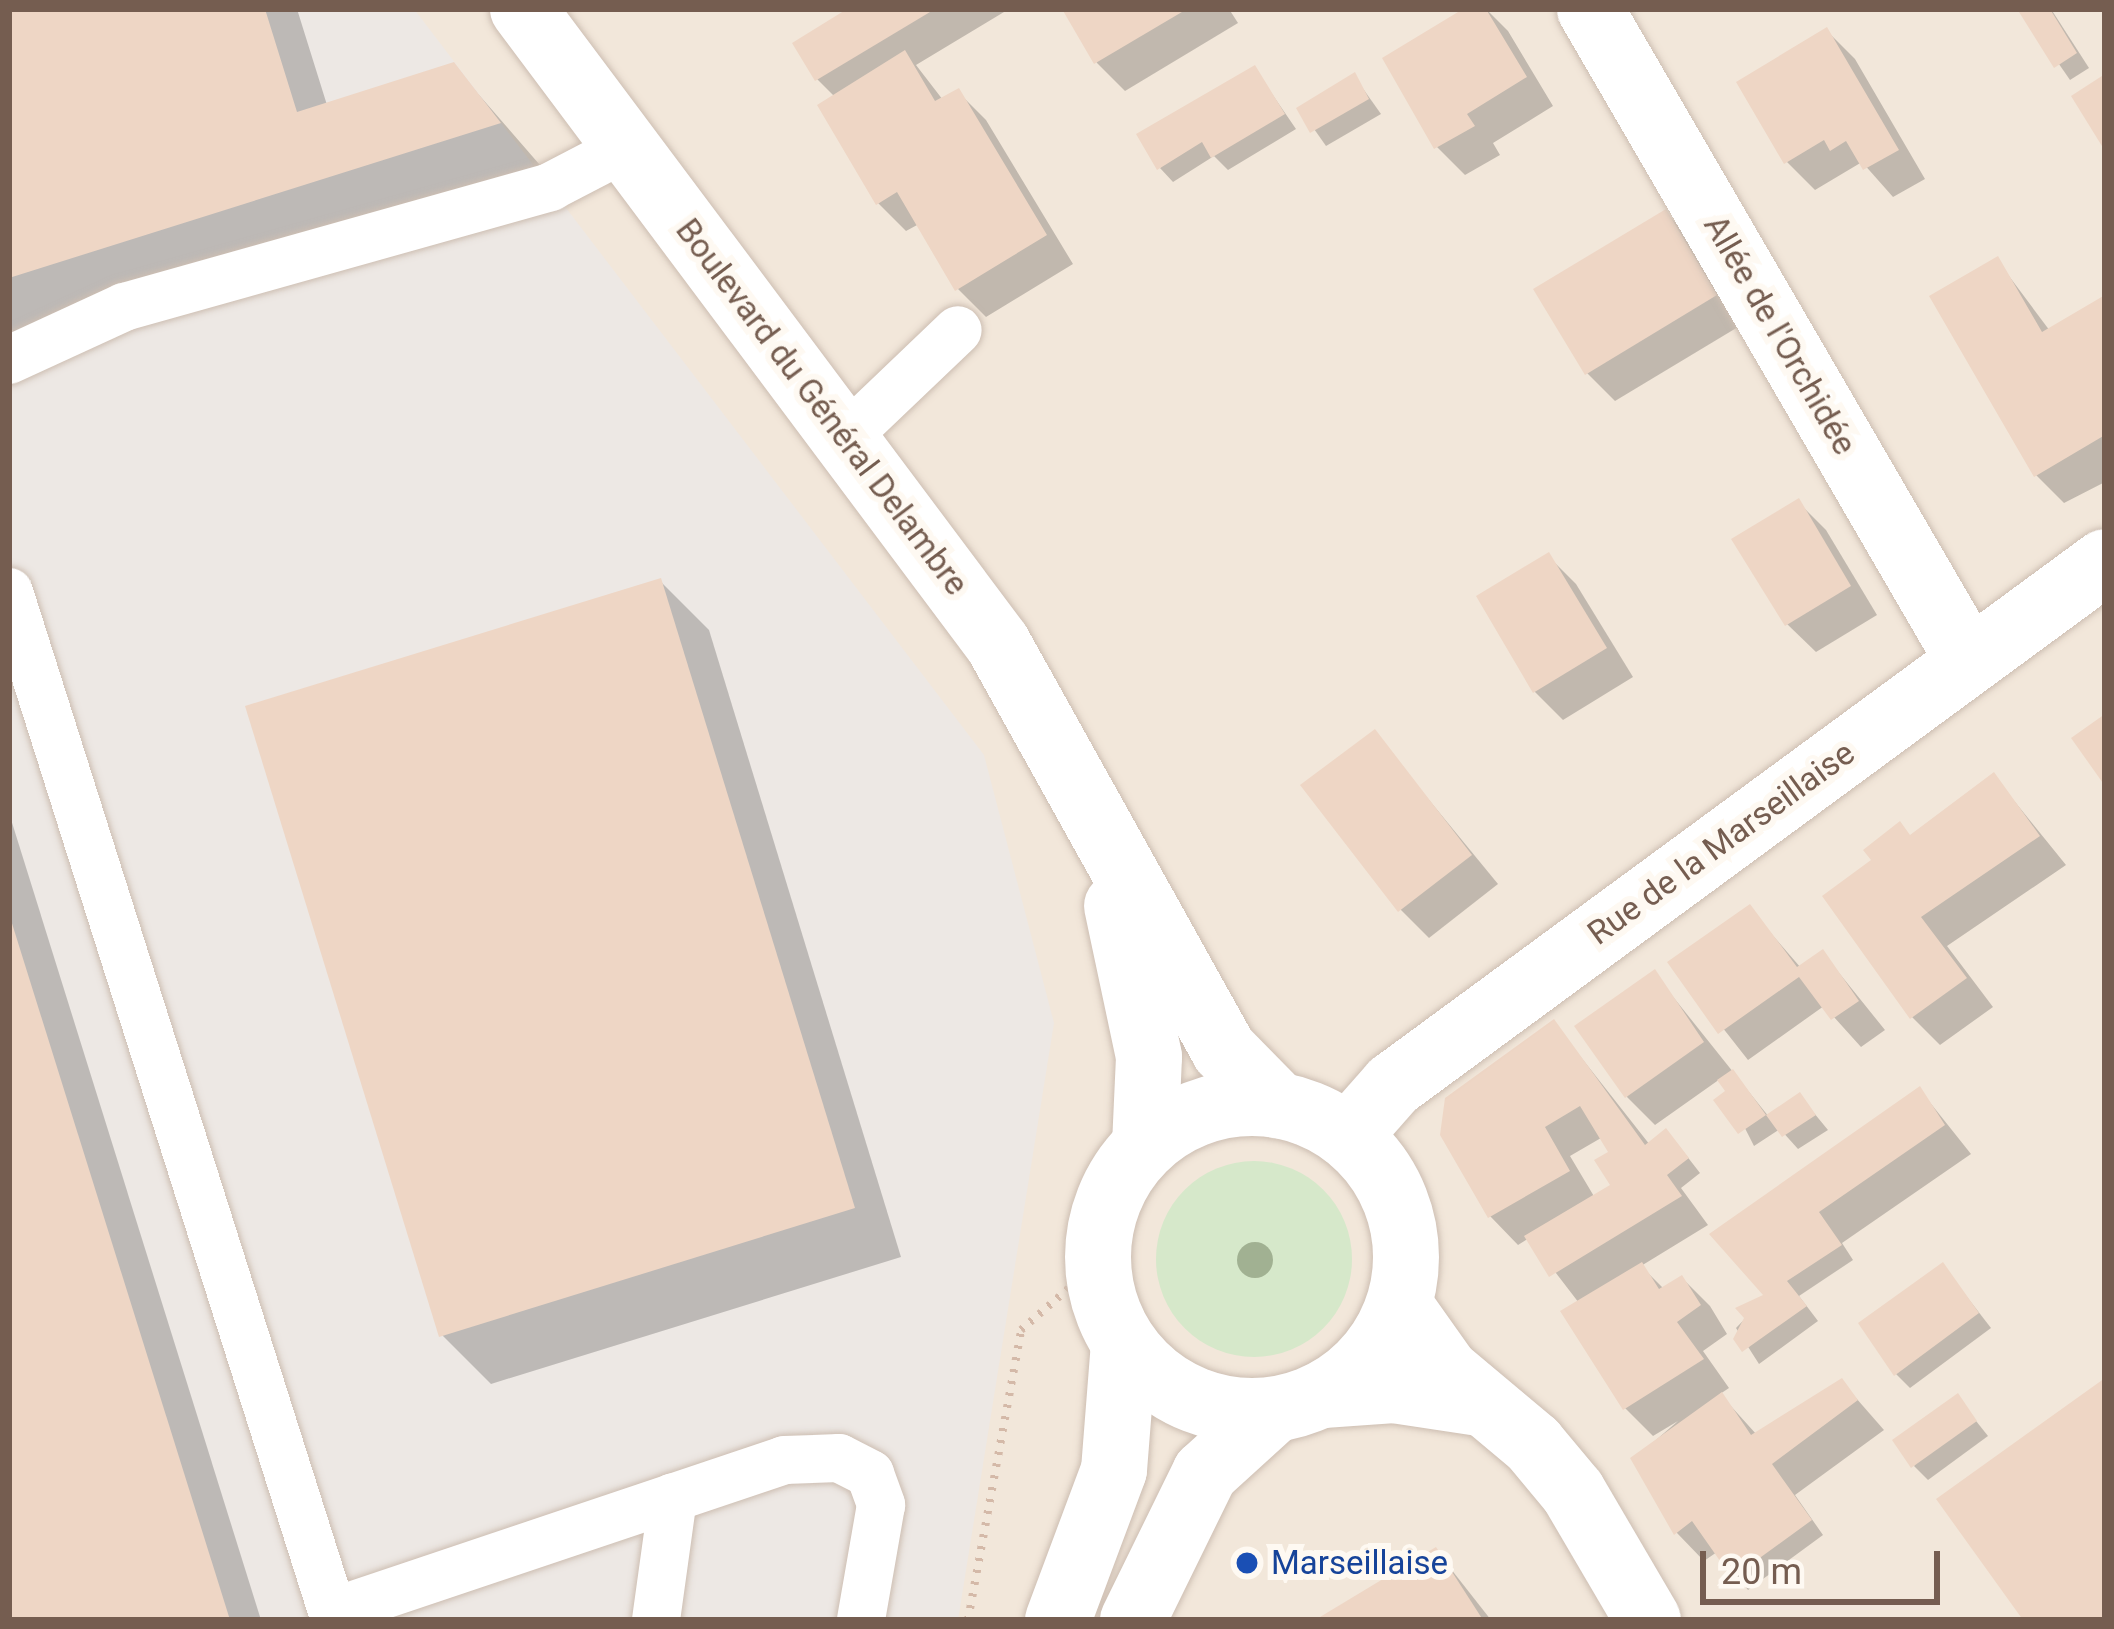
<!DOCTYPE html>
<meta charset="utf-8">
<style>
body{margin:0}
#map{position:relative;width:2114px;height:1629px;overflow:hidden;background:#fbf5ec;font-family:Roboto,sans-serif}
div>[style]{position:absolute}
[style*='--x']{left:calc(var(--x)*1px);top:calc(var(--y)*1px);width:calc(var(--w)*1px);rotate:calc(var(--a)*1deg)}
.residential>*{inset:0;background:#f2e7da}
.industrial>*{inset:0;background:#ede8e4}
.green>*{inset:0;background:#d6e8ca}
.round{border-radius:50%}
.shadow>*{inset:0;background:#0003}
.building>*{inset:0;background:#eed6c5}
.path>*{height:8px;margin-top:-4px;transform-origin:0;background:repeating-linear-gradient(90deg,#d4b9a8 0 3px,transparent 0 12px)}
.roads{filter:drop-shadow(0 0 3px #cdbeb2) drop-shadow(0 0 3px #cdbeb2)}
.lane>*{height:48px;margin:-24px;padding:0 24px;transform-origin:24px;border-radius:24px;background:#fff}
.street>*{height:66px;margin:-33px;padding:0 33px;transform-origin:33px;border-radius:33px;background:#fff}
.secondary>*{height:66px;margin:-33px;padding:0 33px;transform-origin:33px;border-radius:33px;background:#fff}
.secondary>.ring{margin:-33px;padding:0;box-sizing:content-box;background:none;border:66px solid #fff;border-radius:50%}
.trees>*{width:36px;height:36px;margin:-18px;border-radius:50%;background:#a1b192}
.dots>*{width:33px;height:33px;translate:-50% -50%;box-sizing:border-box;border:6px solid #fef9f2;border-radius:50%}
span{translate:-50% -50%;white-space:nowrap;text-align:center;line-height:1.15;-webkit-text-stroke:12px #fef9f2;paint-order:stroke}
.street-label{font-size:33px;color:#755d50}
.transit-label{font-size:33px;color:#164399}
.left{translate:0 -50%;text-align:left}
.frame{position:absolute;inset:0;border:12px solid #755d50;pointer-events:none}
.scale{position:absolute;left:1700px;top:1551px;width:240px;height:54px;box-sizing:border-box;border:6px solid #755d50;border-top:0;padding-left:15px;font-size:36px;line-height:42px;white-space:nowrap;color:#755d50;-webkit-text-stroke:9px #fef9f2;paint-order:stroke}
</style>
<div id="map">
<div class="residential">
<i style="clip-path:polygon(9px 9px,2105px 9px,2105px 1620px,9px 1620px)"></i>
</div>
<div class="industrial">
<i style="clip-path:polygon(9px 9px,414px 9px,984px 755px,1054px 1023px,958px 1620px,9px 1620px)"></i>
</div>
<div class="green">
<i class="round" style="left:1156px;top:1161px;width:196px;height:196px"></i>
</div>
<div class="shadow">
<i style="clip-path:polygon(9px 9px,297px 9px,327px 105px,453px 65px,546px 172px,20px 338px,9px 327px)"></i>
<i style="clip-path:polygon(853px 9px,1009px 9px,916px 65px,943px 100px,958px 92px,986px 120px,1073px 264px,986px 317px,958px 289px,919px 224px,906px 231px,878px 203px,835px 97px,817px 79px)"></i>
<i style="clip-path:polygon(1065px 9px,1229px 9px,1238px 23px,1125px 91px,1097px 63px)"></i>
<i style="clip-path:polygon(1469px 9px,1486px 9px,1508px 31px,1553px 106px,1493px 143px,1500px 155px,1465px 175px,1437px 147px,1386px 59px)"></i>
<i style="clip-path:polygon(2051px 9px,2089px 68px,2070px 80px,2023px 12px)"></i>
<i style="clip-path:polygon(1827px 31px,1855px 59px,1925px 179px,1893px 197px,1862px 162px,1815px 190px,1787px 162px)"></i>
<i style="clip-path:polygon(1255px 69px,1296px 129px,1228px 170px,1214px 156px,1173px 182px,1160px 168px)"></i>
<i style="clip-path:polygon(1354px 76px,1381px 114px,1326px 146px,1300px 109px)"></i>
<i style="clip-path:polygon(1666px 213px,1694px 241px,1743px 324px,1615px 401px,1587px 373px)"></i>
<i style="clip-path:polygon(1997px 260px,2050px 331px,2105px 299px,2105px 482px,2064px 503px,2036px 475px)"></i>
<i style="clip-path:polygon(1798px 502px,1826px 530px,1877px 615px,1816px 652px,1787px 624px)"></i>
<i style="clip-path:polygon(1548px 556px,1576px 584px,1633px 677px,1563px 720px,1535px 692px,1480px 597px)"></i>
<i style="clip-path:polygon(660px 581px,709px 630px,901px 1257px,491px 1384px,442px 1335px)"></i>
<i style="clip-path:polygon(1374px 733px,1498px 884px,1429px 938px,1401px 910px)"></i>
<i style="clip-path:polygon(1994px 776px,2066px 865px,1947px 946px,1993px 1007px,1940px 1045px,1912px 1017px,1876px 860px)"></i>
<i style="clip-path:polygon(9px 813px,261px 1620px,9px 1620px)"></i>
<i style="clip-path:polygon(1749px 908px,1801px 968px,1823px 953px,1885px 1030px,1861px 1047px,1824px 1006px,1748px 1060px,1671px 962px)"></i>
<i style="clip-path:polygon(1654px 973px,1769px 1117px,1800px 1096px,1828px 1130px,1798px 1149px,1780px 1129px,1754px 1146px,1720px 1079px,1655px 1125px,1627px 1097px)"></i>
<i style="clip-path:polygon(evenodd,1554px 1023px,1650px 1145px,1679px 1146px,1700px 1173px,1681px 1188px,1708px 1225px,1641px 1266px,1664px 1289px,1682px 1278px,1710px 1306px,1727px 1334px,1703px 1351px,1729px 1388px,1720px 1394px,1757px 1435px,1842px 1382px,1884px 1430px,1795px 1495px,1823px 1535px,1748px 1590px,1717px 1552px,1704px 1561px,1677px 1533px,1634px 1459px,1678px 1421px,1653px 1436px,1625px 1408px,1579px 1303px,1529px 1238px,1518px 1245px,1490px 1216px,1554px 1023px,1601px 1138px,1612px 1153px,1614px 1186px,1595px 1198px,1570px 1156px,1601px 1138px)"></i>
<i style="clip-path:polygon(1920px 1090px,1971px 1154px,1842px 1243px,1853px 1260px,1799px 1296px,1818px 1321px,1759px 1364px,1736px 1328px,1766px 1297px,1713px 1234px)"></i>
<i style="clip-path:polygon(1943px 1266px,1991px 1328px,1910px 1388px,1896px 1374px)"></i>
<i style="clip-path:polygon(1957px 1397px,1988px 1436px,1928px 1480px,1914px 1466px)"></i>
<i style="clip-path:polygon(1436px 1550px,1491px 1620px,1320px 1620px)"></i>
</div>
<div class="building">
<i style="clip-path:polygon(9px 9px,265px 9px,297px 112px,454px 62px,501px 123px,9px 278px)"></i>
<i style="clip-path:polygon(847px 9px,935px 9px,815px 81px,792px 43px)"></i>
<i style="clip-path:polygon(1062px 9px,1187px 9px,1094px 64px)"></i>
<i style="clip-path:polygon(1463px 9px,1486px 9px,1527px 77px,1467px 114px,1475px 126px,1434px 149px,1382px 58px)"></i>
<i style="clip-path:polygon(2050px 9px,2077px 53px,2054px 68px,2019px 12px)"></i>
<i style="clip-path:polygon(1827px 27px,1899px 150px,1863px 170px,1846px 141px,1830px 151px,1824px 140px,1784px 164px,1736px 82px)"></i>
<i style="clip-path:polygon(905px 50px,935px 101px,959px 88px,1047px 235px,955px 291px,897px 192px,876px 205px,817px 105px)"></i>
<i style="clip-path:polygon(1255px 65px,1285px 114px,1211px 158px,1202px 142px,1157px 170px,1136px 134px)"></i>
<i style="clip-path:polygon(1355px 72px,1369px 99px,1310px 133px,1296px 108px)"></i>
<i style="clip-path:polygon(2105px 74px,2105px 151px,2071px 96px)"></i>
<i style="clip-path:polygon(1666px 209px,1717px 295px,1585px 375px,1533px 289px)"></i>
<i style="clip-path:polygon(1998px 256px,2042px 332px,2105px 295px,2105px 435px,2034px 477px,1929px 296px)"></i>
<i style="clip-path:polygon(1799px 498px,1851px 586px,1785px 626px,1731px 539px)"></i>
<i style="clip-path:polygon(1549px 552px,1607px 648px,1533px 693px,1476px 596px)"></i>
<i style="clip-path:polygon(661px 578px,855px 1208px,439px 1337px,245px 706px)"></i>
<i style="clip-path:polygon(2105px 714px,2105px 786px,2071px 738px)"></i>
<i style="clip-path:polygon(1375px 729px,1472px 855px,1398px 912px,1300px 785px)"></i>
<i style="clip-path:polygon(1994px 772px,2040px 836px,1921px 917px,1967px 978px,1910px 1019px,1822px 896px,1871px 860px,1863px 850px,1900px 821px,1910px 835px)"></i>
<i style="clip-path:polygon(1750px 904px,1797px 967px,1823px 949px,1859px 1001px,1831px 1020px,1799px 977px,1718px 1034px,1667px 962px)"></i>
<i style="clip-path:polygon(10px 917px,230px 1620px,9px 1620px)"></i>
<i style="clip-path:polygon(1655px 969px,1704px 1042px,1625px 1098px,1574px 1026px)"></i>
<i style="clip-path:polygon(1554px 1019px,1645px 1145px,1666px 1128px,1689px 1158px,1667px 1175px,1682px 1196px,1549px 1277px,1524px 1236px,1610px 1185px,1594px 1160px,1608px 1152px,1580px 1106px,1545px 1127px,1570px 1171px,1488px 1218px,1440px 1135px,1445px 1098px)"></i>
<i style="clip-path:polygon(1733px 1069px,1766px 1115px,1800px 1092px,1816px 1115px,1782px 1137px,1766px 1115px,1738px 1134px,1713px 1100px,1725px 1091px,1717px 1080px)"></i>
<i style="clip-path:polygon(1920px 1086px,1945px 1125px,1819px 1212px,1842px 1245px,1787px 1281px,1807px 1306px,1742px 1352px,1733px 1339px,1744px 1318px,1735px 1308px,1763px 1295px,1709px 1234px)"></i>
<i style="clip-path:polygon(1642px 1262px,1659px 1289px,1682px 1275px,1701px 1305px,1677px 1322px,1704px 1359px,1623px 1410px,1560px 1311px)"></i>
<i style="clip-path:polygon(1943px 1262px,1979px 1313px,1894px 1376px,1858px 1323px)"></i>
<i style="clip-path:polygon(1842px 1378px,1858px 1400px,1772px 1464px,1812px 1520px,1732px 1578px,1692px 1521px,1674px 1535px,1630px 1458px,1722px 1392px,1751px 1435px)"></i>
<i style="clip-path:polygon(2105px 1378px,2105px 1620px,2023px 1620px,1936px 1499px)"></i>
<i style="clip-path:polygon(1958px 1393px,1977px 1421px,1911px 1468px,1892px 1440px)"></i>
<i style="clip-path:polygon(1436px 1547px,1483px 1620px,1315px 1620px)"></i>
</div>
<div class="path">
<i style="--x:968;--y:1620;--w:295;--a:-79.6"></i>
<i style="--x:1021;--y:1330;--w:74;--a:-41.2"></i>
</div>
<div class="roads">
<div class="lane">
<i style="--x:9;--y:360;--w:127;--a:-24.7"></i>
<i style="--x:124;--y:307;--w:443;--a:-15.7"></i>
<i style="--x:550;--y:187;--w:87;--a:-27.5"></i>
<i style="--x:847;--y:436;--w:153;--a:-43.7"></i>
<i style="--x:9;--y:592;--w:1078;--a:72.41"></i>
<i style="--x:333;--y:1612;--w:476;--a:-18.6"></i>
<i style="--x:784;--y:1460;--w:55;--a:-2.1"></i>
<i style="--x:839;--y:1458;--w:35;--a:27"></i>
<i style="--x:870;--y:1474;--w:33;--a:70"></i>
<i style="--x:881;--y:1505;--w:117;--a:99.9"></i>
<i style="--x:656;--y:1620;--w:124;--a:-82.1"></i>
</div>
<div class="street">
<i style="--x:1590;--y:9;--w:754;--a:59.83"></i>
<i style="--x:1348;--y:1136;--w:68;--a:-48.6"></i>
<i style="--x:1393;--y:1085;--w:883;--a:-36.3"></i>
<i style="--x:1400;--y:1306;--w:80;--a:54.7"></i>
<i style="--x:1446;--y:1371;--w:114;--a:40"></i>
<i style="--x:1533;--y:1444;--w:62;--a:50.2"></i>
<i style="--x:1573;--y:1492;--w:148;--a:59.6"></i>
<i style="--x:1323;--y:1395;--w:71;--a:-4"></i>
<i style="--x:1394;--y:1390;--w:87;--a:8.6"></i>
</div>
<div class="secondary">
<i style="--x:523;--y:9;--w:793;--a:53.2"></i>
<i style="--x:998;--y:644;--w:465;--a:60.9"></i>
<i style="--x:1224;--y:1050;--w:78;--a:45.5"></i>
<i style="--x:1117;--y:906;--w:154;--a:78"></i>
<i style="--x:1149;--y:1057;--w:89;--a:92.6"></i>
<i class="ring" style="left:1098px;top:1103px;width:242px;height:242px"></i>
<i style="--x:1058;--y:1620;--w:160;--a:-69.5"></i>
<i style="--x:1114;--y:1470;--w:127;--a:-85.5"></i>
<i style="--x:1133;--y:1620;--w:164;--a:-63.9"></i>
<i style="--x:1205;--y:1473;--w:93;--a:-42.4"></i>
</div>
</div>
<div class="trees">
<i style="left:1255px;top:1260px"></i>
</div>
<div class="dots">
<i style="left:1247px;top:1563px;background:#1a4fb4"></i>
</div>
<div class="street-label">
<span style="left:1780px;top:335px;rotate:60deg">Allée de l'Orchidée</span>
<span style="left:822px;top:407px;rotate:53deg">Boulevard du Général Delambre</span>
<span style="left:1721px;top:843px;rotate:-36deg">Rue de la Marseillaise</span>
</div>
<div class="transit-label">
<span class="left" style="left:1271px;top:1563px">Marseillaise</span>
</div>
<div class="frame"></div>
<div class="scale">20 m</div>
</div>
